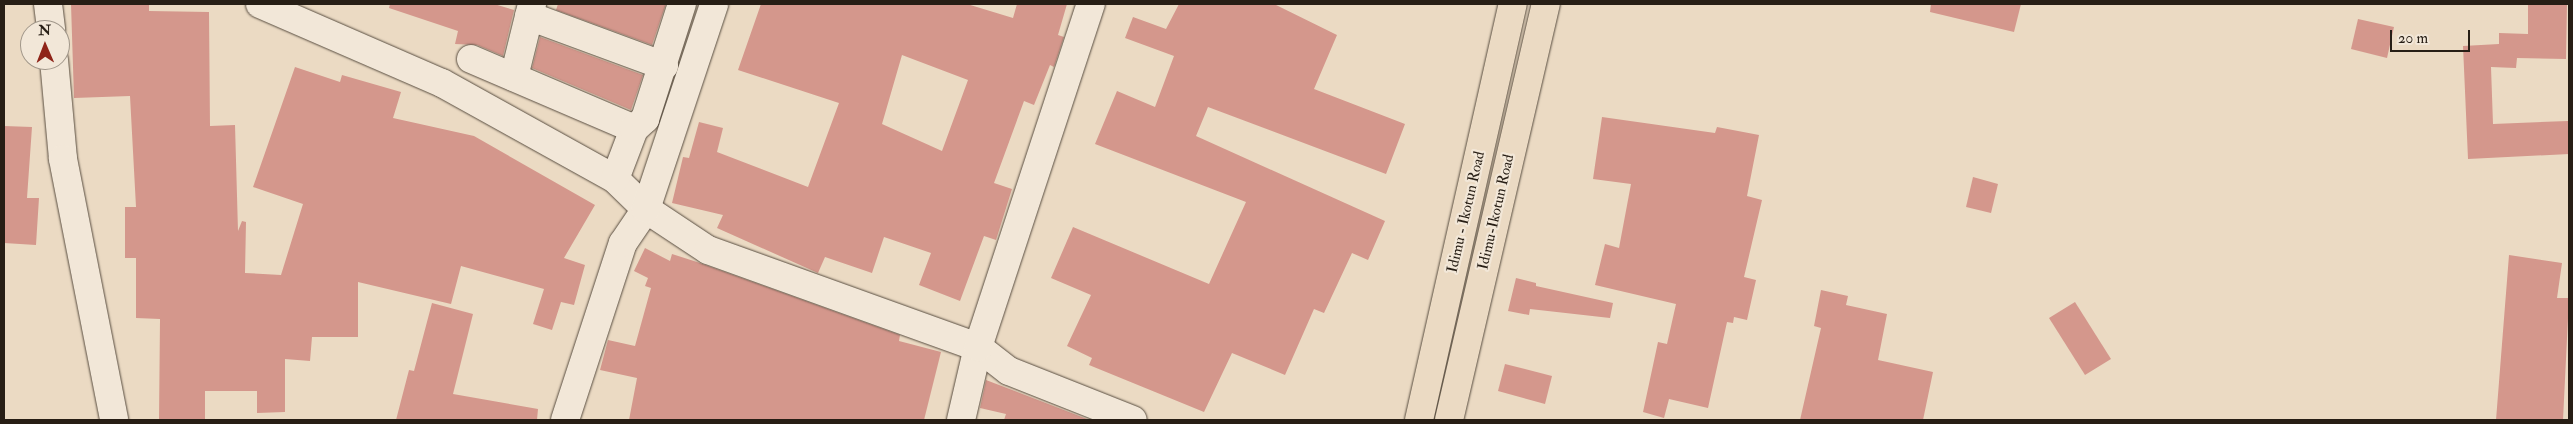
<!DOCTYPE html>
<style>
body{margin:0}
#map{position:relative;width:2573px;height:424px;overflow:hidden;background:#ebdac3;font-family:"IM FELL Double Pica",serif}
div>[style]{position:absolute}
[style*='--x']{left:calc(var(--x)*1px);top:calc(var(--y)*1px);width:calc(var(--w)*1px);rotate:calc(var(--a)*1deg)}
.building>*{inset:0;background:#d4978c}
.roads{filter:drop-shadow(0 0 1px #584d40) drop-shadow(0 0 1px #584d40)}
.minor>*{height:28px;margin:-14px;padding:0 14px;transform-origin:14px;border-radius:14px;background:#f2e7d8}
.major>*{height:28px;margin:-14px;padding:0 14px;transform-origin:14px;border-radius:14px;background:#ebdac3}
span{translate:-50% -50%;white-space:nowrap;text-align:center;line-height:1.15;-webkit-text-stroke:4.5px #f2e7d8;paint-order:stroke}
.street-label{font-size:15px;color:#271e15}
.frame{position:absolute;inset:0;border:5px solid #271e15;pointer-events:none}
.north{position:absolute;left:20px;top:20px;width:50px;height:50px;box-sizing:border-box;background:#f2e7d8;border:1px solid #a1978a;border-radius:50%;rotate:359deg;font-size:14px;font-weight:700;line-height:20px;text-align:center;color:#271e15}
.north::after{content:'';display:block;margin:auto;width:18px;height:22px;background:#8f2418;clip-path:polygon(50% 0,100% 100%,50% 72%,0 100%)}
.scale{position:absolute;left:2390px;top:30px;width:80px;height:22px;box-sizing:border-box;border:2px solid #271e15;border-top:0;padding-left:6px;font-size:15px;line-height:18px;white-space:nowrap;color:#271e15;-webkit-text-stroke:4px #f2e7d8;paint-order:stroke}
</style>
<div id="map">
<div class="building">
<i style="clip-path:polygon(71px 4px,149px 4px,149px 11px,209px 12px,210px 126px,235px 125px,238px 231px,242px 221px,246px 222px,245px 273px,281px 275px,303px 204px,253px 187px,295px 67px,340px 82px,342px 75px,401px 92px,393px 118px,474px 136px,595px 205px,564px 258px,585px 265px,574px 305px,561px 302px,552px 330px,533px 324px,544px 289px,461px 266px,451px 304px,358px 282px,358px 337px,312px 337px,310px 361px,285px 359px,285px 412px,257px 413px,257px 391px,205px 391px,205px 420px,159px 420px,160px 319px,136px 318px,136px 258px,125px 258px,125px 207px,136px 207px,130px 96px,74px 98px)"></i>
<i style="clip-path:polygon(390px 4px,494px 4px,514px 10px,503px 56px,477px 45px,455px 44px,458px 31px,389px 8px)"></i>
<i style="clip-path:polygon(558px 4px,666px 4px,652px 45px,556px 10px)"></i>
<i style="clip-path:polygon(evenodd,761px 4px,967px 4px,1013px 18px,1017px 4px,1067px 4px,1058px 35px,1064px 37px,1054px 67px,1050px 65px,1034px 105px,1024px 101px,994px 183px,1012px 189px,996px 240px,984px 236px,960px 301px,919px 285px,931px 253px,884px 237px,872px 273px,825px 257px,818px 273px,717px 228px,723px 215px,672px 203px,683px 157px,689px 158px,699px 122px,723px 128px,717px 152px,808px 187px,839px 103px,738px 70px,761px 4px,902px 55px,968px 80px,942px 151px,882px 124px,902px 55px)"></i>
<i style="clip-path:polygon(1179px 4px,1274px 4px,1337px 35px,1314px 89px,1405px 124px,1386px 174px,1208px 107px,1196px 136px,1385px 221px,1368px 260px,1352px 253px,1324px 313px,1314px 309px,1285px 375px,1232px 353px,1204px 412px,1089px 365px,1092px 358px,1067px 346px,1091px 295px,1051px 278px,1073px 227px,1209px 284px,1246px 202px,1095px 144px,1117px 91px,1155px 107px,1174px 56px,1125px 38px,1133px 17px,1166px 29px)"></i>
<i style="clip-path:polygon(1931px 4px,2021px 4px,2014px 32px,1930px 12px)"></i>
<i style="clip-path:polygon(2528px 4px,2567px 4px,2566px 59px,2517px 58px,2516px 68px,2491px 67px,2493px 124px,2568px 121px,2569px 154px,2468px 159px,2463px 46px,2499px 44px,2499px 33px,2528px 34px)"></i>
<i style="clip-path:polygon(2358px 19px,2394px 27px,2387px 58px,2351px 49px)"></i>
<i style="clip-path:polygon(540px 37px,643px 75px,631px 110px,532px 68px)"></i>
<i style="clip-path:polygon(1602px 117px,1715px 133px,1717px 127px,1759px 135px,1747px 196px,1762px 200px,1744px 277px,1756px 280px,1747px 320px,1734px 317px,1733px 323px,1727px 322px,1708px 408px,1669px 399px,1664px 418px,1643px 412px,1658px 342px,1667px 344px,1676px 304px,1595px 285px,1605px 244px,1619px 248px,1631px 184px,1593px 179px)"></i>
<i style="clip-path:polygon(4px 126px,32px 127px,27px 198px,39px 198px,36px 245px,4px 243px)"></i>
<i style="clip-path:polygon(1973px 177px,1998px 184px,1991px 213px,1966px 207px)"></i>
<i style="clip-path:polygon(645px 248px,670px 261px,672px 254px,697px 262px,900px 335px,899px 341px,941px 352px,924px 420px,629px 420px,637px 378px,600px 370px,608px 340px,635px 346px,651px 288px,645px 286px,648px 278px,634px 271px)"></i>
<i style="clip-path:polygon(2509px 255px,2562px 263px,2557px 298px,2569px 298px,2563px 420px,2496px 420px)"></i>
<i style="clip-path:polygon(1516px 278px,1536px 283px,1536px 286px,1613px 303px,1610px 318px,1530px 309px,1529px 315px,1508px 311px)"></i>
<i style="clip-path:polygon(1821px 290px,1848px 296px,1846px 305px,1887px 314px,1878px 360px,1933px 372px,1923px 420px,1800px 420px,1821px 328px,1814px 326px)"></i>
<i style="clip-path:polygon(2075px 302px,2111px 359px,2085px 375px,2049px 318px)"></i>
<i style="clip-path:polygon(432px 303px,473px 314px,453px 394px,538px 409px,537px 420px,396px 420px,409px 370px,414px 371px)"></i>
<i style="clip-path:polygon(1505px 364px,1552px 376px,1545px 404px,1498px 391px)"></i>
<i style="clip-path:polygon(986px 380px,1087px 419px,1087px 420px,1004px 420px,1006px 414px,980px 408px)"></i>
</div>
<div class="roads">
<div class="minor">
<i style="--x:48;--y:4;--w:26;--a:83"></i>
<i style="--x:260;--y:4;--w:198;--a:23.5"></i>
<i style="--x:442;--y:83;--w:198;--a:29"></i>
<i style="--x:615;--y:179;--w:43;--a:44.1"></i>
<i style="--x:646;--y:209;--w:74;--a:33.5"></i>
<i style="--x:708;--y:250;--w:287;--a:19.8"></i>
<i style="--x:978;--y:347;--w:39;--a:38"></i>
<i style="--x:1009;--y:371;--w:133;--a:21.6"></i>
<i style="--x:529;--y:16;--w:144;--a:20.3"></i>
<i style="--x:471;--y:59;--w:177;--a:23.2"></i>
<i style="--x:634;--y:129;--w:53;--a:110.8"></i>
<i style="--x:54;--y:60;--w:99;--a:84.8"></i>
<i style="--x:63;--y:159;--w:266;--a:78.9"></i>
<i style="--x:514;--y:77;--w:75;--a:-76.1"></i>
<i style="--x:634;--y:129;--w:15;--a:-42"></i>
<i style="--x:645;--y:119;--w:121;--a:-72.2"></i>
<i style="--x:565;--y:420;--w:186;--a:-71.9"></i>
<i style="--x:623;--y:243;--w:41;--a:-55.9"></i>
<i style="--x:646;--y:209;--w:216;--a:-71.6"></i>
<i style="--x:961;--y:420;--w:75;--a:-76.9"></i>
<i style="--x:978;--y:347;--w:361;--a:-71.8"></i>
</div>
<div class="major">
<i style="--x:1419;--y:420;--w:426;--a:-77.3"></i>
<i style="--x:1449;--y:420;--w:427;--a:-76.9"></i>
</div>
</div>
<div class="street-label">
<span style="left:1466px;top:212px;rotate:-77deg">Idimu - Ikotun Road</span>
<span style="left:1496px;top:212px;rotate:-77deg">Idimu-Ikotun Road</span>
</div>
<div class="frame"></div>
<div class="north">N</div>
<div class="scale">20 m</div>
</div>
